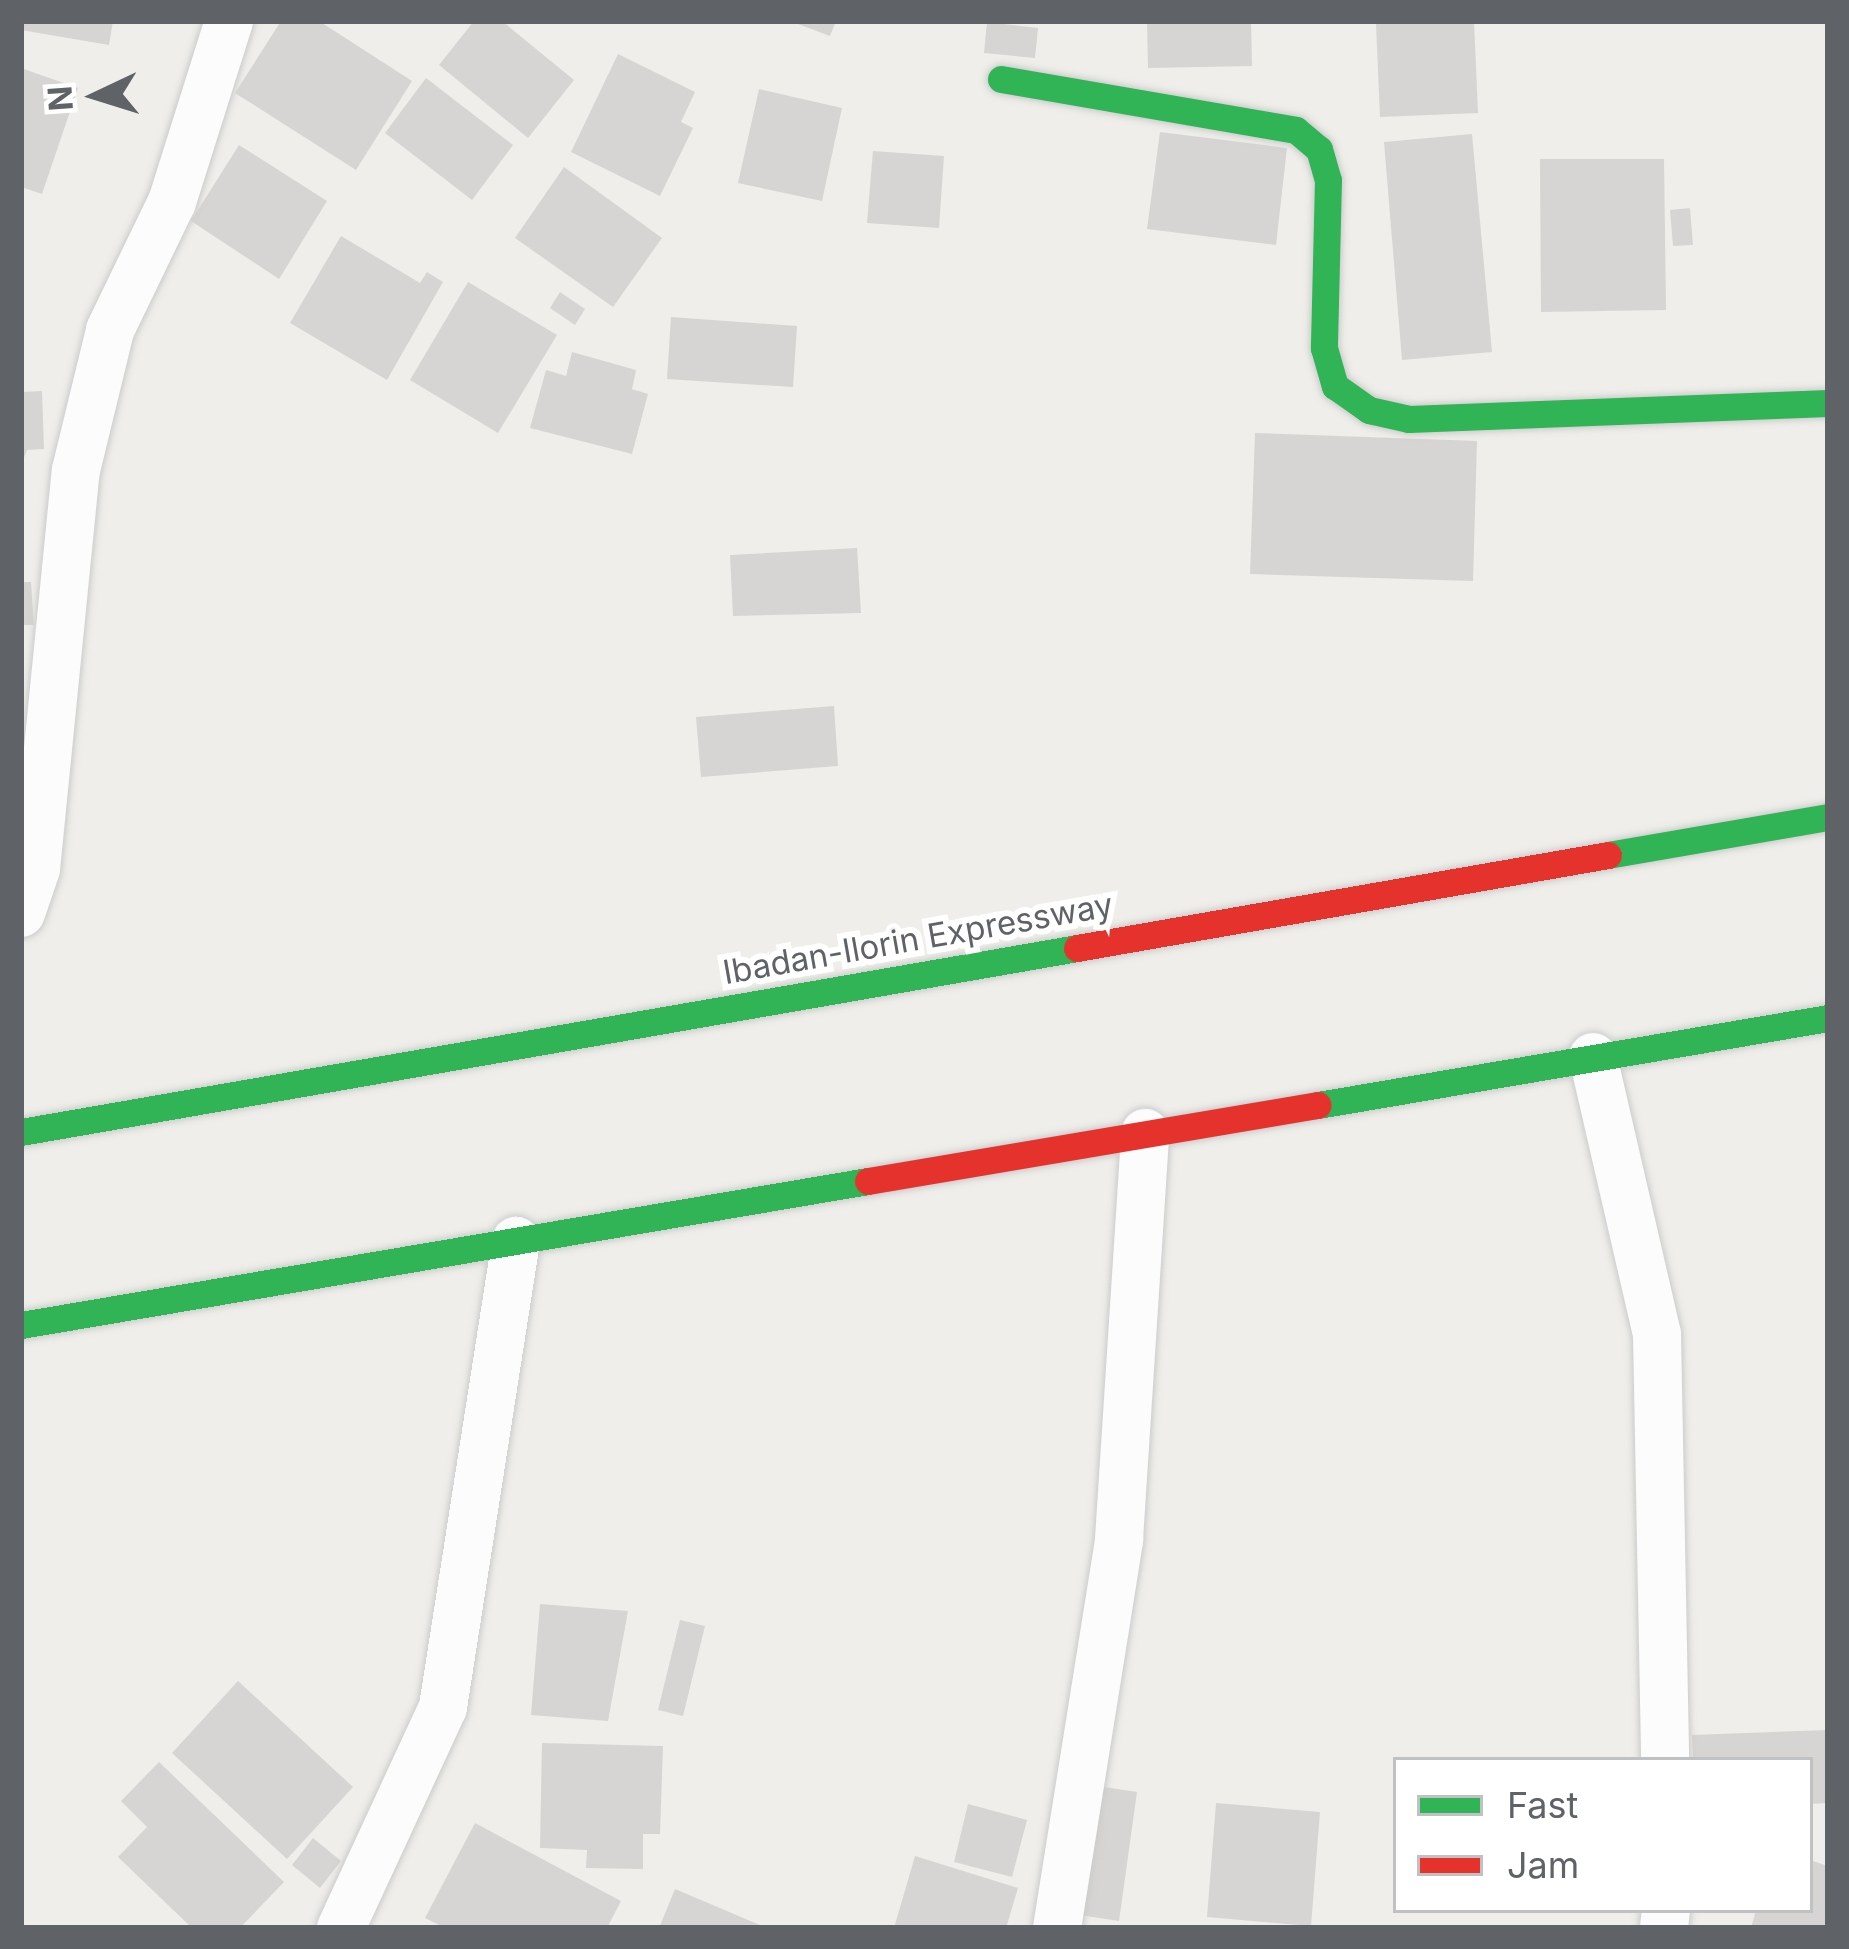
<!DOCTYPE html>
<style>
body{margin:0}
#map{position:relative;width:1849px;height:1949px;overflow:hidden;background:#efeeea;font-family:Inter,sans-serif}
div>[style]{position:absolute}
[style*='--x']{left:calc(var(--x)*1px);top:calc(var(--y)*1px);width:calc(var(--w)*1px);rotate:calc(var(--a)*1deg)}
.building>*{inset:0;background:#d6d5d3}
.roads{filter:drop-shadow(0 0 3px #cbcccc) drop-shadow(0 0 3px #cbcccc)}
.street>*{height:48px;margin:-24px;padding:0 24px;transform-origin:24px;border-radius:24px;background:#fdfcfc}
.fast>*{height:27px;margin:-13.5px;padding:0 13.5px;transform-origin:13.5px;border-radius:13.5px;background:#30b455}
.jam>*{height:27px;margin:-13.5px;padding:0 13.5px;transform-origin:13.5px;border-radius:13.5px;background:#e5322d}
span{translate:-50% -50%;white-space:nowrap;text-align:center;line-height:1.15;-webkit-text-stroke:12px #fff;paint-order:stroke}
.street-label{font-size:33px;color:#5f6368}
.frame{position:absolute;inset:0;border:24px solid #5f6368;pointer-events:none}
.legend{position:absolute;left:1393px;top:1757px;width:420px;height:156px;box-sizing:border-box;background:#fff;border:3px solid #bfc1c3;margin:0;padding:15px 21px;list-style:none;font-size:36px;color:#5f6368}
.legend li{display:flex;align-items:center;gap:24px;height:60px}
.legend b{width:60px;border:3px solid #bfc1c3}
.north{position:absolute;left:36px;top:36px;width:120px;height:120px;-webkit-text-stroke:9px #fff;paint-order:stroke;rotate:266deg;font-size:33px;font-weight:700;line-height:48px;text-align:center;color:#5f6368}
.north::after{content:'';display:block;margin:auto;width:42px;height:54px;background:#5f6368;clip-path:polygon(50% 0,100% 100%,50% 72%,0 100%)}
</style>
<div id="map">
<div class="building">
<i style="clip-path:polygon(21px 21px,113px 21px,109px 45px,21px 30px)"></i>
<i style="clip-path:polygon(281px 21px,319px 21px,412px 81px,356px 170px,235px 93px)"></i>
<i style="clip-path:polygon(474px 21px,502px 21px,574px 80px,528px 138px,439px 65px)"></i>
<i style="clip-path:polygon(790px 21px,836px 21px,830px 36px)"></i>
<i style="clip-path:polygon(1147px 21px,1251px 21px,1252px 66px,1148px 68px)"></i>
<i style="clip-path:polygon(1474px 21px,1478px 113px,1380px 117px,1376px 24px)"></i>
<i style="clip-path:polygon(987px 22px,1038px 28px,1035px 58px,984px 53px)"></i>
<i style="clip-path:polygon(618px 54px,695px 92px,681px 122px,693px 128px,660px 196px,571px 152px)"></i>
<i style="clip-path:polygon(21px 68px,78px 88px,42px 194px,21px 187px)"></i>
<i style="clip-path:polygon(426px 78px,513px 145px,472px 200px,385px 133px)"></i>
<i style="clip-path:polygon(759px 89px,842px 108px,822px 201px,738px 183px)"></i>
<i style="clip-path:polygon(1160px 132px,1287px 148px,1276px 245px,1147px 229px)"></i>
<i style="clip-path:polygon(1472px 134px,1492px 352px,1402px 360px,1384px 142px)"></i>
<i style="clip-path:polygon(239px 145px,327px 201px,279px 279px,191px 221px)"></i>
<i style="clip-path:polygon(873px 151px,944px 156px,939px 228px,867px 223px)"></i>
<i style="clip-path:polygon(1540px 159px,1664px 159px,1666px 310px,1541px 312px)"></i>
<i style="clip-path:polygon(564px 167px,662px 238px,613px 307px,515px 238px)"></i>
<i style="clip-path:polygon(1690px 208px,1693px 245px,1673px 246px,1670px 210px)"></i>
<i style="clip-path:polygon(341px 236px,420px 283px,427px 272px,443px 282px,387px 380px,290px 323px)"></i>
<i style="clip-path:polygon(468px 282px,557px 335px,498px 433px,410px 380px)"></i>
<i style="clip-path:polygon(560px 292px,585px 309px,575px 325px,550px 308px)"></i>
<i style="clip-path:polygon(671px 317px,797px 326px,793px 387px,667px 379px)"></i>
<i style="clip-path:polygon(572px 352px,636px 370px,632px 389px,648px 394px,632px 454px,530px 428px,546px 370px,566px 376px)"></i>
<i style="clip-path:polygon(42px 391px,44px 449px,27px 450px,21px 465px,21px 392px)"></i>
<i style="clip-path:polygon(1255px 433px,1477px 441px,1473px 581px,1250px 574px)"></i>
<i style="clip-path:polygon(857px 548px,861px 613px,733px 616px,730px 555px)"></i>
<i style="clip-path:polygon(21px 582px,31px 582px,34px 625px,21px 625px)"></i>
<i style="clip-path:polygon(834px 706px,838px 766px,701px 777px,696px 717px)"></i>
<i style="clip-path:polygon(540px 1604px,628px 1611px,608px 1721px,531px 1715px)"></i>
<i style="clip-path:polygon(680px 1620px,705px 1626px,683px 1716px,658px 1710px)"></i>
<i style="clip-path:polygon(238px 1681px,353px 1787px,287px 1859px,172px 1753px)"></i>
<i style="clip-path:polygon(1828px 1730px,1828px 1803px,1810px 1804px,1810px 1760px,1693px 1760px,1692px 1735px)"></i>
<i style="clip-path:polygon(542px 1743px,663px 1746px,660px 1834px,643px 1834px,643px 1869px,586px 1868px,587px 1850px,540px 1848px)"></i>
<i style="clip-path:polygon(159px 1762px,284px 1882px,240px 1928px,192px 1928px,118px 1857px,147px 1827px,121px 1801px)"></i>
<i style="clip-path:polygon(1090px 1785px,1137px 1792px,1119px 1921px,1073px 1914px)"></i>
<i style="clip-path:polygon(1216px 1803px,1320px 1812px,1311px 1926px,1207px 1917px)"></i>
<i style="clip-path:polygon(968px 1804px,1027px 1820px,1012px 1877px,954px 1862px)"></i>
<i style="clip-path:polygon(475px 1823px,621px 1901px,607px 1928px,445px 1928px,425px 1918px)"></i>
<i style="clip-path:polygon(313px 1838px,341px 1861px,320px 1888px,292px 1865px)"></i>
<i style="clip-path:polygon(915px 1856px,1018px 1888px,1006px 1928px,894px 1928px)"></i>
<i style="clip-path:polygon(1810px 1860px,1828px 1866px,1828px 1928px,1751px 1928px,1756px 1910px,1810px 1910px)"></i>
<i style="clip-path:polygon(675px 1889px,767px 1928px,659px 1928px)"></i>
</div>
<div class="roads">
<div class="street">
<i style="--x:21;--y:913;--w:46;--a:-71.2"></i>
<i style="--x:36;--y:869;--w:401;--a:-84.3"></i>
<i style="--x:76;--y:470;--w:144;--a:-76.3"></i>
<i style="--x:110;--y:330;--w:142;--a:-64.2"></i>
<i style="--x:172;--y:202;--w:190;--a:-72.5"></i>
<i style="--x:1593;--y:1057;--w:284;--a:77"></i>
<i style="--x:1657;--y:1334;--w:426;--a:88.9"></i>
<i style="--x:341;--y:1928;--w:243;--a:-65.2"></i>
<i style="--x:443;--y:1707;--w:472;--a:-81.1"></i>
<i style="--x:1057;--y:1928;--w:394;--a:-80.9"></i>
<i style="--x:1119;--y:1539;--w:407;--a:-86.3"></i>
<i style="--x:1664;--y:1928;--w:18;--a:-84"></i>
</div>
<div class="fast">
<i style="--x:1001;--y:79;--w:299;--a:9.8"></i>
<i style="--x:1296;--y:130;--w:30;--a:40"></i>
<i style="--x:1319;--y:149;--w:32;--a:74"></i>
<i style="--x:1328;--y:180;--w:168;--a:91.4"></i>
<i style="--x:1324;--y:348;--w:40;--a:74"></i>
<i style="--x:1335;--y:386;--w:42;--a:35.2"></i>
<i style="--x:1369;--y:410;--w:41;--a:12.7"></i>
<i style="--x:1409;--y:419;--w:419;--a:-2.2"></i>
<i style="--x:1608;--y:855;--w:223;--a:-9.8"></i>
<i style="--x:1318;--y:1105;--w:517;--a:-9.68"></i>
<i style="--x:21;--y:1132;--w:1072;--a:-9.88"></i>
<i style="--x:21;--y:1325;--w:859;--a:-9.65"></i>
</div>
<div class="jam">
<i style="--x:1077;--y:948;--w:539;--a:-9.93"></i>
<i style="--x:868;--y:1181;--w:456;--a:-9.6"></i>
</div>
</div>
<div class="street-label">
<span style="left:918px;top:939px;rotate:-10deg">Ibadan-Ilorin Expressway</span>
</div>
<div class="frame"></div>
<ul class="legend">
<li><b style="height:15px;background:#30b455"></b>Fast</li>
<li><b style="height:15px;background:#e5322d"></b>Jam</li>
</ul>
<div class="north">N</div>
</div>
